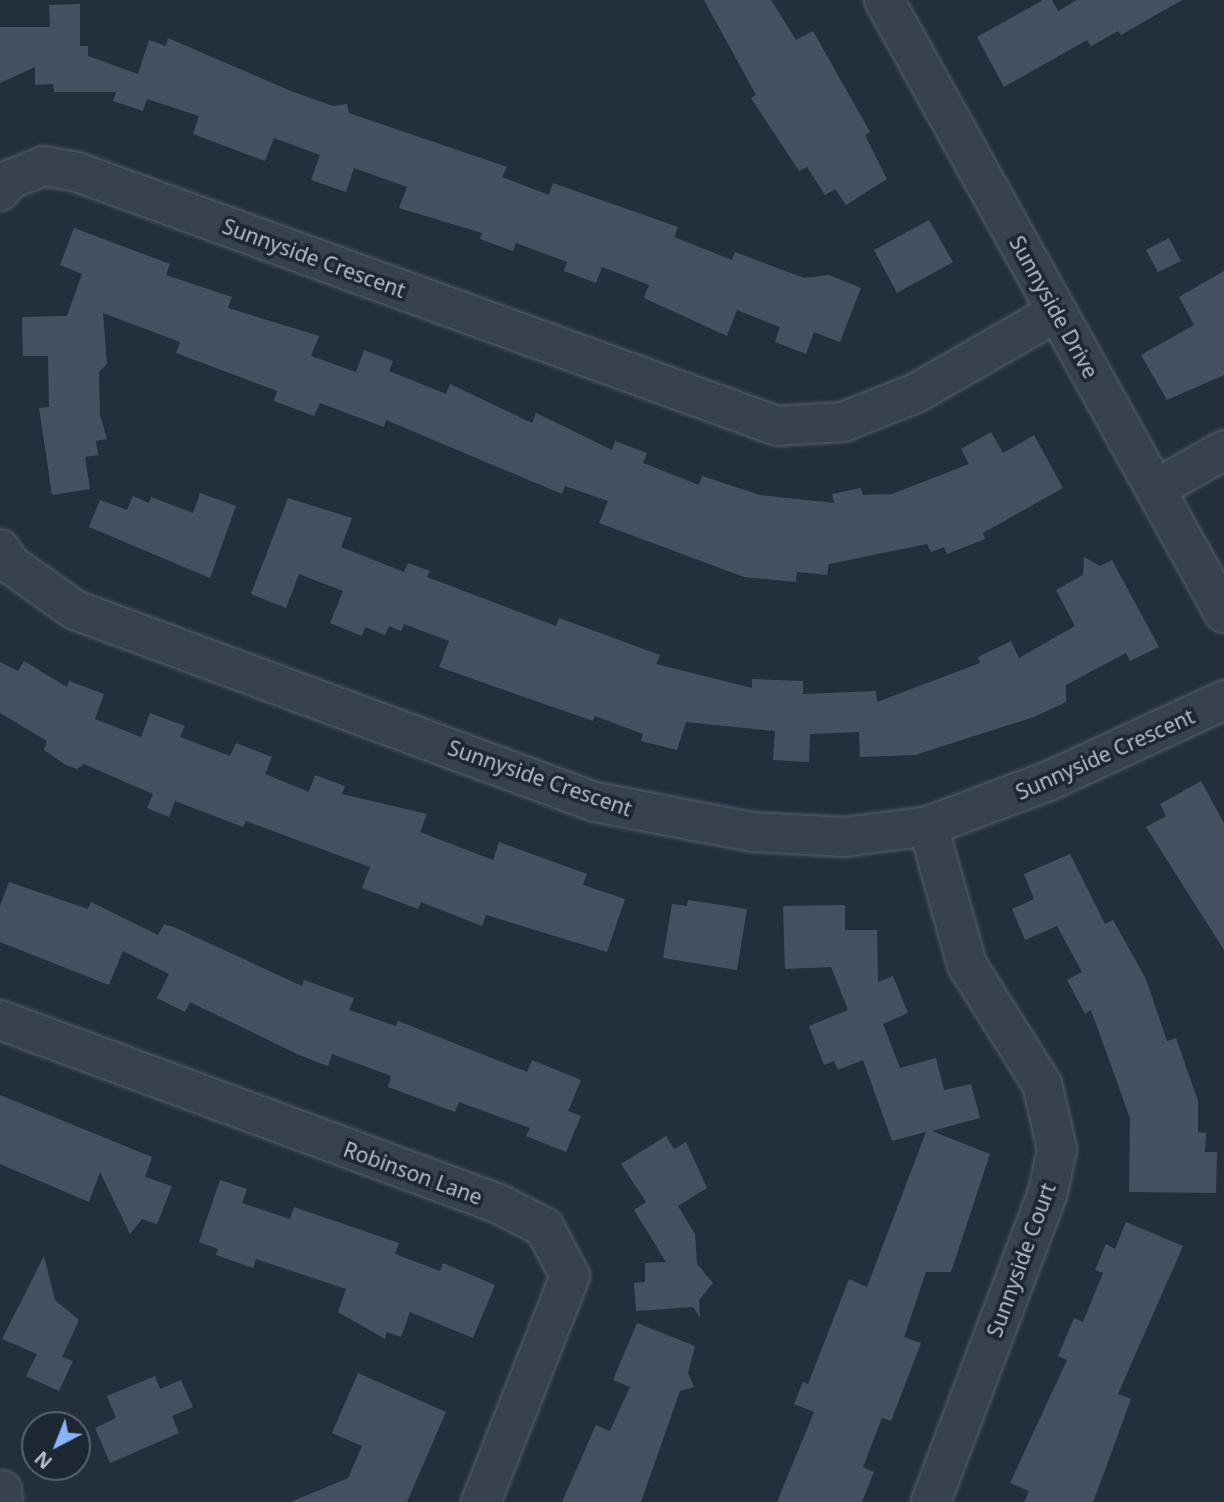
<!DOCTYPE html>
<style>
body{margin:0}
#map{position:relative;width:1224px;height:1502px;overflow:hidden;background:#242f3e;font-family:"Noto Sans",sans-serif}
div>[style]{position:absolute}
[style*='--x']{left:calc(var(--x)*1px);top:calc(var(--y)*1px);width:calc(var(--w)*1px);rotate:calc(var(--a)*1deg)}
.building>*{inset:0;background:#455162}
.roads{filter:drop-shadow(0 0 2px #565f6c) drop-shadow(0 0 2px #565f6c)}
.minor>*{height:38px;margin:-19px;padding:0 19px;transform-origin:19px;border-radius:19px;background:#38414e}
span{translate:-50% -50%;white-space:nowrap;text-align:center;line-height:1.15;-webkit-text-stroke:7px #1d2633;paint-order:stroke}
.street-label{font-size:21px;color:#b4bcc9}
.north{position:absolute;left:21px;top:1411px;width:70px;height:70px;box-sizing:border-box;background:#1d2633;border:2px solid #59626f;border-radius:50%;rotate:222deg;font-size:19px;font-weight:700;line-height:28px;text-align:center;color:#b4bcc9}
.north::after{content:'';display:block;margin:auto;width:24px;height:32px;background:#8ab4f8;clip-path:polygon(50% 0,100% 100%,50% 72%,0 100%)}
</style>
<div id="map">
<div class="building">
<i style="clip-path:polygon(704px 0,771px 0,796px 40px,813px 31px,870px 132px,865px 135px,887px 179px,846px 205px,835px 189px,825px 195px,807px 167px,799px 171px,751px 98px,756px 95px)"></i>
<i style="clip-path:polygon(1043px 0,1052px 0,1058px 11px,1077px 0,1182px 0,1121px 35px,1118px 31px,1091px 46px,1087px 40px,1004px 87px,977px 37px)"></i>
<i style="clip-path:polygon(80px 4px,80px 46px,88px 46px,88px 56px,138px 74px,149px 40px,166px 46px,168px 38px,291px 91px,333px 106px,347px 104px,349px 113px,507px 167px,502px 177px,549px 195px,553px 183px,678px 227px,674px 237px,732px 260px,735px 252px,804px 278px,829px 275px,861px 288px,840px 342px,814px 332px,806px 354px,775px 342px,780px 327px,737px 310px,727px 336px,644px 298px,649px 285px,602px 267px,596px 283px,564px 271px,567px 262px,516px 243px,513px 251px,480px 239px,482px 233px,399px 208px,407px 187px,354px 168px,346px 192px,311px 180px,320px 155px,274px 138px,265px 161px,193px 134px,199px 116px,147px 99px,143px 111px,113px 101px,116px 92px,54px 92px,53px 84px,35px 85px,35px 67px,0 83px,0 27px,50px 27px,49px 5px)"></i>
<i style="clip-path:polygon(929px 220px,953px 262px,897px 293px,874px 250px)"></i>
<i style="clip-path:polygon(74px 228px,170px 264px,166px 275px,232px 297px,228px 308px,319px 336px,311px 356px,356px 372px,364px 350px,393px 361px,389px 371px,446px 394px,450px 384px,532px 423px,536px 413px,612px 450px,615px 441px,647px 453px,643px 463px,699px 485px,702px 476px,760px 495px,834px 503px,832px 494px,861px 488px,863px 495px,892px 494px,969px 464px,961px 449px,991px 432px,1003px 453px,1034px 435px,1063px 488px,983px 533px,985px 539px,947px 554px,944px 547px,931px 552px,927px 544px,829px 564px,827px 575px,797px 572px,796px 582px,744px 577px,599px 523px,608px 501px,565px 486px,562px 494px,386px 420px,384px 427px,320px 403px,314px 416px,274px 401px,277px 391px,176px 353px,180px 342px,103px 313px,107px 364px,99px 372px,100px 415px,107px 439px,96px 441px,98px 455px,85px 457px,90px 489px,52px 495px,39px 408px,49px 407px,48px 356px,23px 356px,22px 317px,67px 316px,82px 274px,60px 265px)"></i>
<i style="clip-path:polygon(1169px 238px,1181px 261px,1158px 272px,1146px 250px)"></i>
<i style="clip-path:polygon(1224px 271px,1224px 375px,1167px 400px,1141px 355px,1194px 325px,1179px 297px)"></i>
<i style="clip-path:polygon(200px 493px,236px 506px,210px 578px,89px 527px,100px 500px,127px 510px,133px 496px,149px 503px,151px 497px,193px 513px)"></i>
<i style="clip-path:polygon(288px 498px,352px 518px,341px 547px,404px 572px,408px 563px,430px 571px,427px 577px,556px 626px,559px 618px,660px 655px,656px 664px,752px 688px,752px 679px,803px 681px,803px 694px,876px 691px,877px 702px,980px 663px,978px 657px,1011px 641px,1019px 658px,1075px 626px,1056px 590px,1083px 575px,1084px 557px,1100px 566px,1112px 560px,1159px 647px,1130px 661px,1126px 653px,1066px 685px,1066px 702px,1034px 717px,915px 755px,860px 757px,859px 732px,810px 734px,809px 762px,773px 760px,775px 731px,686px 722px,677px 750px,641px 741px,643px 734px,595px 716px,593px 721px,439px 667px,449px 641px,404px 624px,401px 631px,389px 626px,385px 635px,365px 627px,362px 636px,330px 623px,343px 591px,299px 574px,286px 608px,251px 594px)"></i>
<i style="clip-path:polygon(24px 661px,67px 687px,69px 681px,104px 694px,95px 719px,141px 737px,150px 713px,185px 726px,180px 737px,230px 756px,236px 743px,272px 757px,265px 774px,309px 792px,315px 775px,345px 786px,342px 794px,427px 814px,420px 832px,493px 860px,499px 842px,587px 874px,583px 885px,625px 899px,607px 952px,486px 915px,482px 926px,421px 902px,418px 909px,362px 888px,370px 867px,246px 821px,243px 827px,175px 801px,169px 817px,147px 808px,153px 794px,84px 764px,77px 769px,66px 765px,44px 750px,47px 741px,0 713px,0 662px,18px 671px)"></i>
<i style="clip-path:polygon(1201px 781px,1224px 823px,1224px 950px,1146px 827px,1166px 816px,1160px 804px)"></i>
<i style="clip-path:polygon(1070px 854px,1105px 924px,1113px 920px,1146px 979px,1167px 1041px,1176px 1038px,1198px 1101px,1198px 1132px,1206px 1133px,1205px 1152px,1217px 1152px,1216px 1193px,1129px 1192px,1130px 1118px,1091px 1010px,1085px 1014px,1067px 980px,1082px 972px,1057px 926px,1025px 940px,1012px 909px,1034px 899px,1024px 874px)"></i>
<i style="clip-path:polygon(9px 882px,88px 909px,91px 902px,158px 935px,164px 924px,176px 928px,302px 986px,304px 980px,354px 998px,349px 1010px,396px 1026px,398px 1021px,527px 1072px,532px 1060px,581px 1080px,568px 1111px,581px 1116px,566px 1152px,526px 1136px,530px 1128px,459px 1102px,455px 1112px,388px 1087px,391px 1076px,332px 1054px,328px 1066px,299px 1055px,190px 1002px,185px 1012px,157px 998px,169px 974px,123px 951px,109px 985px,0 942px,0 906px)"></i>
<i style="clip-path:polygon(688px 900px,747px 909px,737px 970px,663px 958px,672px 904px,687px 906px)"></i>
<i style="clip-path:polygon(845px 905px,845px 930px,877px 930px,878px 982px,893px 976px,908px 1013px,883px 1024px,900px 1068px,936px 1058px,944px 1090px,971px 1084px,980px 1118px,932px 1131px,990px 1154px,951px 1272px,926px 1272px,904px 1337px,921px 1343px,891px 1421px,882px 1418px,863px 1467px,874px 1472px,862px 1502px,777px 1502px,814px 1412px,794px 1404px,803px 1382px,808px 1384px,849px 1279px,867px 1287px,926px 1132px,892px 1141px,863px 1060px,838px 1070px,834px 1061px,824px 1065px,809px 1026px,848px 1010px,831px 967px,785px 969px,783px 906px)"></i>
<i style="clip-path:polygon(0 1095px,152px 1157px,145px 1177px,172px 1186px,157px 1224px,142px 1219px,130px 1234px,100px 1172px,89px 1202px,0 1164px)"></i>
<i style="clip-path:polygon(666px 1136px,674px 1149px,686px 1142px,707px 1188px,678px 1206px,695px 1234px,697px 1264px,713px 1283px,699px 1300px,700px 1317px,693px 1307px,636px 1311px,634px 1283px,645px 1282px,645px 1263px,666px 1262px,634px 1210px,646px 1202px,621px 1164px)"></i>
<i style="clip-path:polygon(220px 1180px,247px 1189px,242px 1203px,290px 1219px,294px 1207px,399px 1243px,395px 1254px,440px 1271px,443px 1263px,495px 1285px,473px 1338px,410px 1312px,401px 1337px,387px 1332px,385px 1339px,338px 1312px,346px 1289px,256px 1259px,253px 1268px,216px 1255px,218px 1249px,199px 1242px)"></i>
<i style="clip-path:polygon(1126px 1222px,1183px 1246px,1118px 1394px,1131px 1399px,1101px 1481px,1093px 1502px,1024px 1502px,1029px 1491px,1010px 1483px,1067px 1360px,1058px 1356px,1074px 1318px,1083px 1322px,1103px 1273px,1095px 1270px,1106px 1244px,1115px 1249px)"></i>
<i style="clip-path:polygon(44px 1256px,55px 1300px,79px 1320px,62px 1357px,73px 1361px,59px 1391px,26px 1376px,37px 1354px,2px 1339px)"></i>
<i style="clip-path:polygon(637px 1323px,695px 1346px,688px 1373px,694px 1387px,680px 1391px,641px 1502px,562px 1502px,596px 1425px,610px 1431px,630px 1387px,613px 1380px)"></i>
<i style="clip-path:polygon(358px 1373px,446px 1412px,407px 1502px,291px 1502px,348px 1478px,362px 1446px,332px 1433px)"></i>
<i style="clip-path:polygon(155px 1376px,160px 1389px,181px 1380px,193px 1407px,172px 1416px,179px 1433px,110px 1463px,95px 1428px,116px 1418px,107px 1396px)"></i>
</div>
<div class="roads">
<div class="minor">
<i style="--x:884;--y:0;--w:701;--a:60.99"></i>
<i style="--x:0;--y:191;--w:14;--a:-51"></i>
<i style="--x:9;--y:180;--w:37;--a:-22"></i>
<i style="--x:43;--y:166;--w:35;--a:10"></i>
<i style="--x:77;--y:172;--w:745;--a:19.94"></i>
<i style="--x:777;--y:426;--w:66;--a:-3.5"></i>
<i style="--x:843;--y:422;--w:79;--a:-21.7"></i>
<i style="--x:916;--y:393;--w:163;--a:-29.9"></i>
<i style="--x:1156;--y:489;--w:78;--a:-29.8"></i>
<i style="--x:0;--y:549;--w:18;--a:56"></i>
<i style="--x:10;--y:564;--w:80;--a:35.3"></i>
<i style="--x:75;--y:610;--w:554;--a:20.27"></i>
<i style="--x:595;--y:802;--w:161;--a:10.8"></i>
<i style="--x:753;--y:832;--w:92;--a:3.1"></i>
<i style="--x:845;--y:837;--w:84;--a:-7.5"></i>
<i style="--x:928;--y:826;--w:131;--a:-20.5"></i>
<i style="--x:1051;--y:780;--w:191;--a:-24.8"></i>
<i style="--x:928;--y:826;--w:144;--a:74.3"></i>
<i style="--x:967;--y:965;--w:141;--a:57.8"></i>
<i style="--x:1042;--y:1084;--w:67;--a:77"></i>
<i style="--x:1057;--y:1149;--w:44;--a:101.8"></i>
<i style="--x:1048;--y:1192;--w:331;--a:110.7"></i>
<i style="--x:0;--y:1020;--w:532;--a:20.24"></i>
<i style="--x:499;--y:1204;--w:51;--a:27.1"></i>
<i style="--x:544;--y:1227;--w:55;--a:62"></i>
<i style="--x:570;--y:1276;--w:243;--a:111.5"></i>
<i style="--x:2;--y:1490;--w:12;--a:85"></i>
</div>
</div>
<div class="street-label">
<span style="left:314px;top:258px;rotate:20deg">Sunnyside Crescent</span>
<span style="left:1054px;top:307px;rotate:61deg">Sunnyside Drive</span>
<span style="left:1105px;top:754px;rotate:-24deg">Sunnyside Crescent</span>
<span style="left:540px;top:778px;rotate:19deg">Sunnyside Crescent</span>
<span style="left:413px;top:1173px;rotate:20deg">Robinson Lane</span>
<span style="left:1021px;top:1260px;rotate:-70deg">Sunnyside Court</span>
</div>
<div class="north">N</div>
</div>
